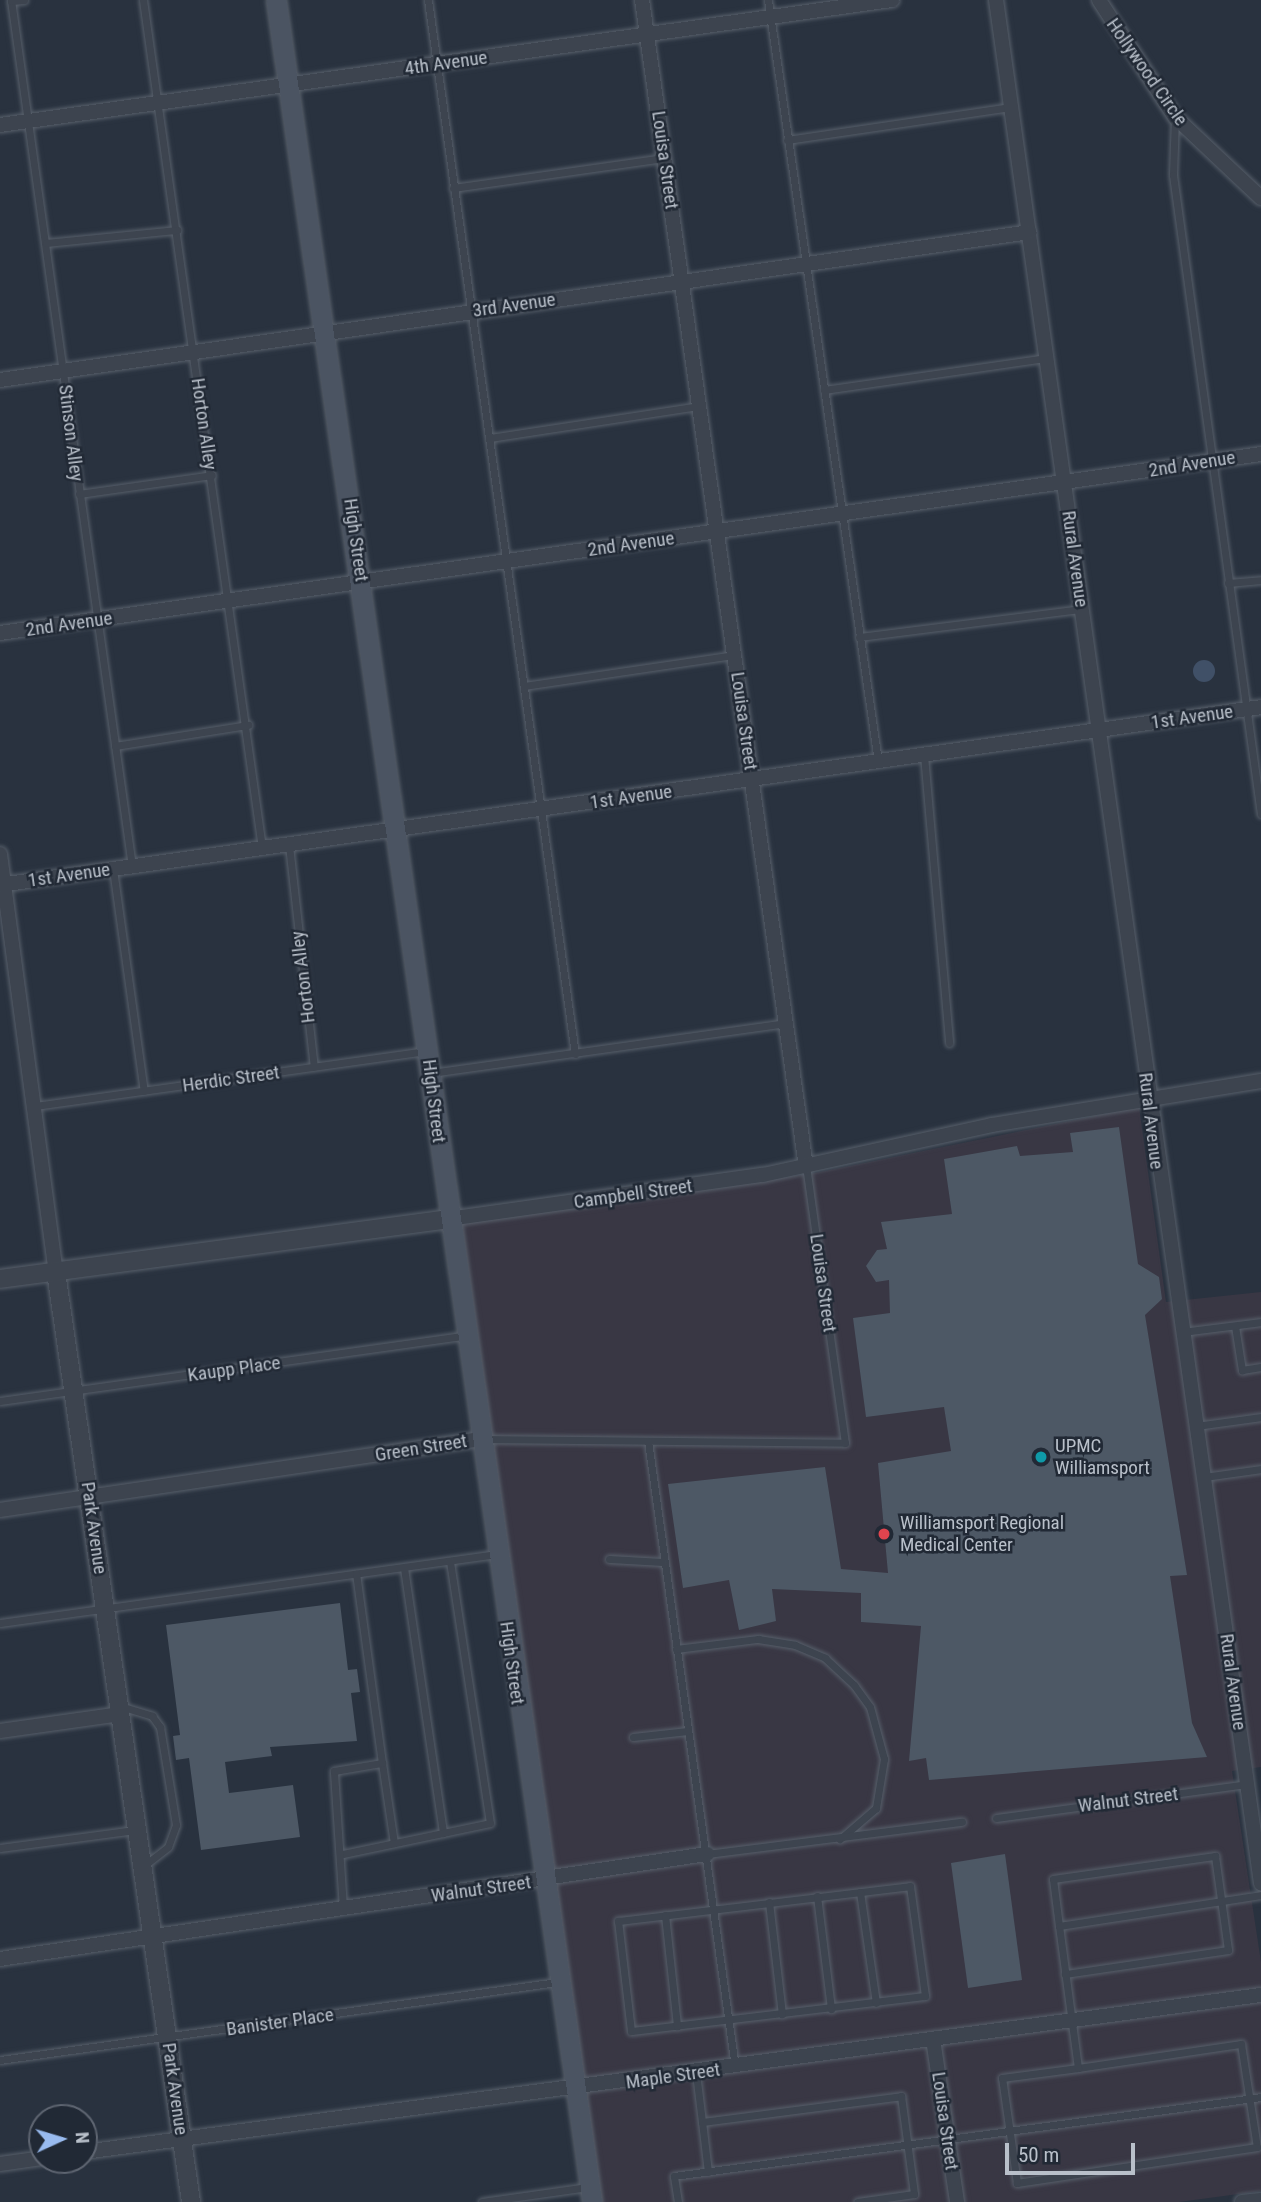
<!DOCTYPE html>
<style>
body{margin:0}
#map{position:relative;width:1261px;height:2202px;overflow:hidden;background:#29323f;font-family:"Roboto Condensed",sans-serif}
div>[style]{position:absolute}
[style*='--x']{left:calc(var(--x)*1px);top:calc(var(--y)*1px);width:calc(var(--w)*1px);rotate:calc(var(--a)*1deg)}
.medical>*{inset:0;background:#393744}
.water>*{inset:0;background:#405067}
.round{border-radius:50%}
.building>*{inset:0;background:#4d5865}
.roads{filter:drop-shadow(0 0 2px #575f6a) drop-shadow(0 0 2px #575f6a)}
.service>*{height:7px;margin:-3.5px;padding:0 3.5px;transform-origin:3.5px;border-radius:3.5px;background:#3d444f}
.minor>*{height:14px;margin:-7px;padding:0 7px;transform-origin:7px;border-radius:7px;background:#3d444f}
.tertiary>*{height:18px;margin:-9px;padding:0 9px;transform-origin:9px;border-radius:9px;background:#3d444f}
.secondary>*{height:19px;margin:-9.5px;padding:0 9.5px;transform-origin:9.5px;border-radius:9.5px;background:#4b5462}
.dots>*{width:19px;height:19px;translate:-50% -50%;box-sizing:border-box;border:4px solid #212935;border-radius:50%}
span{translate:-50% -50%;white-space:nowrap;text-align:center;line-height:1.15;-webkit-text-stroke:5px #212935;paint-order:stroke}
.street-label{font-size:19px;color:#b9c0ca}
.poi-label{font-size:19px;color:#b9c0ca}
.left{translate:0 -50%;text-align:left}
.north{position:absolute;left:28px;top:2104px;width:70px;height:70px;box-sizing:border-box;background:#212935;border:2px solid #5e6571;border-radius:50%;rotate:86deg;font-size:19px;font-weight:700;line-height:28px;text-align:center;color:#b9c0ca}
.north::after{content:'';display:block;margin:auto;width:24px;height:32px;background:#99bbef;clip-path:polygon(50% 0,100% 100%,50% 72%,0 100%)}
.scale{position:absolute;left:1005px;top:2143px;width:130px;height:32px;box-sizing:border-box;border:4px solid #b9c0ca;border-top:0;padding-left:9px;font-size:21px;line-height:24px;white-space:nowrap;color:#b9c0ca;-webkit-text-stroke:5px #212935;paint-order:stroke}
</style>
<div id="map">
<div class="medical">
<i style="clip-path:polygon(1139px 1107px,1166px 1302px,1261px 1292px,1261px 1767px,1232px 1771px,1261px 1962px,1261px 2191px,1179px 2202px,600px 2202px,462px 1224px,815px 1173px)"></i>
</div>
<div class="water">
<i class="round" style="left:1193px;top:660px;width:22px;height:22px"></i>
</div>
<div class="building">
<i style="clip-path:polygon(1119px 1127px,1138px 1264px,1159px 1277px,1162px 1299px,1145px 1315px,1187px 1575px,1170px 1576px,1192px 1723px,1207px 1757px,929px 1780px,926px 1758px,909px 1761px,921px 1626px,861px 1622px,861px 1593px,772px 1589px,776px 1621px,739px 1630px,729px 1580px,683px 1588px,668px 1484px,825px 1467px,841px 1569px,888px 1573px,878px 1463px,951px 1451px,944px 1407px,866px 1417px,853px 1318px,890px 1313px,889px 1280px,876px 1282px,866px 1266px,877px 1250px,887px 1249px,881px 1222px,952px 1214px,944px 1159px,1017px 1146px,1020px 1156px,1073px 1152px,1070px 1133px)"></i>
<i style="clip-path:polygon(340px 1603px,348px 1670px,357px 1669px,360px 1692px,351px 1693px,357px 1741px,270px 1747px,272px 1756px,225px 1762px,229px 1793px,293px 1785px,300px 1837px,201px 1850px,189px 1758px,176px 1760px,173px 1736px,180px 1735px,166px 1625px)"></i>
<i style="clip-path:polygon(1005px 1854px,1022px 1980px,968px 1988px,951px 1863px)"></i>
</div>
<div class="roads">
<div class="service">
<i style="--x:11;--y:0;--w:874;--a:82.05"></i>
<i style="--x:143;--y:0;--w:856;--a:82.01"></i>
<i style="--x:428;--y:0;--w:1064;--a:82.06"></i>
<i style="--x:768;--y:0;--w:769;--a:81.78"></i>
<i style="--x:11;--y:1;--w:13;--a:-4"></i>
<i style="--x:1175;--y:117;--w:58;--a:92"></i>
<i style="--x:1173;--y:175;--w:645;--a:82.16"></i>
<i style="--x:787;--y:140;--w:226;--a:-8.4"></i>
<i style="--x:453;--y:188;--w:213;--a:-8.1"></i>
<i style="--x:46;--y:243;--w:132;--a:-5.7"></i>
<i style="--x:824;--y:390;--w:225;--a:-8.2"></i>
<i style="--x:490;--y:438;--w:212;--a:-8.7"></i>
<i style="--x:79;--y:494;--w:134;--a:-8.1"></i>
<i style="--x:1228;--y:583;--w:33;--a:-5"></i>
<i style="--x:859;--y:637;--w:225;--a:-7.2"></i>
<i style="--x:524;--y:686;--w:213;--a:-8.4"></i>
<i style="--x:115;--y:746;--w:135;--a:-9"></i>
<i style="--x:924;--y:755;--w:289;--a:85"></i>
<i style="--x:289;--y:845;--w:223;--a:83.6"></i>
<i style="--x:113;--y:869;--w:224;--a:82.1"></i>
<i style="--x:431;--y:1073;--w:359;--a:-8"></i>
<i style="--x:35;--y:1106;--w:395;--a:-8"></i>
<i style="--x:1235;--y:1326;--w:45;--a:81"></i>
<i style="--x:1242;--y:1370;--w:19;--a:-9"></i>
<i style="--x:1182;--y:1332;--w:80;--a:-7.2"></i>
<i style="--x:0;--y:1401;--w:472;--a:-8"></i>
<i style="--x:1196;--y:1426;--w:66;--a:-7.9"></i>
<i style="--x:484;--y:1439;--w:361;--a:0.6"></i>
<i style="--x:845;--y:1443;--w:279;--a:-98"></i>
<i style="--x:648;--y:1441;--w:632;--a:82.09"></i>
<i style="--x:1204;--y:1477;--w:58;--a:-8"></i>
<i style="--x:609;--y:1559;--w:54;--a:3.2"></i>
<i style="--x:404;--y:1568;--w:268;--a:81.6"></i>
<i style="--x:0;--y:1623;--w:502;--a:-7.9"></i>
<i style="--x:676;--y:1649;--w:83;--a:-7"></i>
<i style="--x:758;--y:1639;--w:37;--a:9"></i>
<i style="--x:795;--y:1645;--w:33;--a:23"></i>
<i style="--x:825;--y:1658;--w:40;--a:43"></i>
<i style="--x:854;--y:1685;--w:27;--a:54"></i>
<i style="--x:870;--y:1707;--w:54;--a:74.9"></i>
<i style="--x:884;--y:1759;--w:50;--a:99.3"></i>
<i style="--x:876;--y:1808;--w:48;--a:139.3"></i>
<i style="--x:120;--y:1706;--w:34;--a:17"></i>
<i style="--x:152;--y:1716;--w:14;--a:54"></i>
<i style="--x:160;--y:1727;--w:99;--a:80.7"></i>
<i style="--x:176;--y:1825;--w:23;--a:110"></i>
<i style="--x:168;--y:1847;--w:31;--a:142"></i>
<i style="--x:633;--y:1737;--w:55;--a:-6.2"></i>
<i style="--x:382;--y:1763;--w:81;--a:81.5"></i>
<i style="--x:996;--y:1818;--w:253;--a:-7.7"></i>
<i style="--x:0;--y:1848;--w:136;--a:-7.6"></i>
<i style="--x:343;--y:1854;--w:150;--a:-11.9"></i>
<i style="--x:490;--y:1823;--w:265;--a:-98.7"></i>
<i style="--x:707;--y:1854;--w:257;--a:-7.2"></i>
<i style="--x:910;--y:1886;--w:111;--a:82.2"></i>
<i style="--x:925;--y:1996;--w:296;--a:173.2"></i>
<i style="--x:631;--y:2031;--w:111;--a:-96.7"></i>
<i style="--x:618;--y:1921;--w:294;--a:-6.8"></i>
<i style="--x:860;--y:1892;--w:112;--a:81.8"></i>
<i style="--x:817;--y:1896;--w:114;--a:82.9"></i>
<i style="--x:769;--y:1902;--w:113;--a:83.4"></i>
<i style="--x:343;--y:1908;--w:137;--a:-93.8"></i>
<i style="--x:334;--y:1771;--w:49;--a:-9.5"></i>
<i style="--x:382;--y:1763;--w:191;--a:-97.8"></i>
<i style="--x:665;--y:1915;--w:112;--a:83.8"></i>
<i style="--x:1059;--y:1926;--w:47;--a:-97.3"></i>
<i style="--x:1053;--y:1879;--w:164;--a:-8.1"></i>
<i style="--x:1215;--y:1856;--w:95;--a:82.1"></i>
<i style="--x:1228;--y:1950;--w:165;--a:171.6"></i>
<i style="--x:0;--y:2060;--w:562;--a:-7.97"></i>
<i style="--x:1078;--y:2068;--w:165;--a:-8.4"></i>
<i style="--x:1241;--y:2044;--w:104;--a:81.2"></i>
<i style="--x:1257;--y:2147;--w:243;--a:171.5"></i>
<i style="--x:1017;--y:2183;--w:106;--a:-98.1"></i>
<i style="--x:1002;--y:2078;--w:77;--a:-7.5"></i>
<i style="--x:1078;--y:2068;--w:143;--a:-97.6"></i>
<i style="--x:1059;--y:1926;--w:204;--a:-8.7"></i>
<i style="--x:696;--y:2073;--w:49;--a:83"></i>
<i style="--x:708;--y:2172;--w:50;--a:-96.8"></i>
<i style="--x:702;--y:2122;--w:201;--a:-7.4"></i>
<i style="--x:901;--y:2096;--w:99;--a:82.4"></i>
<i style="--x:914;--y:2194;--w:57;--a:171.9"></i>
<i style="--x:482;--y:2202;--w:107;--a:-8.1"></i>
<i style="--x:678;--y:2202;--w:26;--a:-99"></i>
<i style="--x:674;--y:2176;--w:592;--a:-7.66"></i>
</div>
<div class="minor">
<i style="--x:642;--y:0;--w:1178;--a:82"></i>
<i style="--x:996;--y:0;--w:1902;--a:81.99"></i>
<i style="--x:1099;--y:0;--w:140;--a:57"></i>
<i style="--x:1175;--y:117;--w:118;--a:43.3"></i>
<i style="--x:0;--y:125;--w:901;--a:-7.98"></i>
<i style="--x:0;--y:380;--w:1040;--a:-8.18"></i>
<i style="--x:0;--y:633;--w:1274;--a:-8.08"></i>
<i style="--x:0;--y:854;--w:422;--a:82.4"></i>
<i style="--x:0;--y:885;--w:1274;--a:-8.03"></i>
<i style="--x:448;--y:1219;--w:318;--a:-8"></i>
<i style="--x:763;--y:1175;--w:234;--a:-12.3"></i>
<i style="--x:992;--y:1125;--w:273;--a:-9.3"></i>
<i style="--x:0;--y:1510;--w:486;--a:-8.4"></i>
<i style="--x:0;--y:1731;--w:122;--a:-8"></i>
<i style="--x:0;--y:1959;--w:715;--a:-8.45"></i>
<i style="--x:933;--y:2039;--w:165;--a:81.6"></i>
<i style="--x:84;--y:2152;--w:1187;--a:-7.6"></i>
<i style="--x:0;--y:2164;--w:42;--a:-8.1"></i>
<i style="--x:1242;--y:2202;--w:19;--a:-6"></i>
</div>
<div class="tertiary">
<i style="--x:56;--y:1272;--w:940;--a:81.74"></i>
<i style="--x:0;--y:1279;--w:452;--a:-7.6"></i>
</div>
<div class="secondary">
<i style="--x:276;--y:0;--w:2225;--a:81.83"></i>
</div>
</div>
<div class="dots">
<i style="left:1041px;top:1457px;background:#0f9aa8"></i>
<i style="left:884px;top:1534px;background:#e0444e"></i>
</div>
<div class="street-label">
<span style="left:446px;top:63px;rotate:-8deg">4th Avenue</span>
<span style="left:1147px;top:72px;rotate:55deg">Hollywood Circle</span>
<span style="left:665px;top:160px;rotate:82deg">Louisa Street</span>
<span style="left:514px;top:305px;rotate:-8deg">3rd Avenue</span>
<span style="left:204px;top:424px;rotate:82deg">Horton Alley</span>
<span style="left:71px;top:433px;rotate:83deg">Stinson Alley</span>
<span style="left:1192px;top:464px;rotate:-9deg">2nd Avenue</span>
<span style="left:356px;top:540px;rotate:82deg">High Street</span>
<span style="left:631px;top:544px;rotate:-8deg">2nd Avenue</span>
<span style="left:1075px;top:559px;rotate:82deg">Rural Avenue</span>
<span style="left:69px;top:624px;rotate:-8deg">2nd Avenue</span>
<span style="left:1192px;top:717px;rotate:-8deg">1st Avenue</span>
<span style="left:744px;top:721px;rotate:82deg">Louisa Street</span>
<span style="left:631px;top:797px;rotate:-8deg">1st Avenue</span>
<span style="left:69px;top:875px;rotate:-8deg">1st Avenue</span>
<span style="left:303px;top:977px;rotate:-97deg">Horton Alley</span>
<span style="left:231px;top:1079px;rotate:-8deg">Herdic Street</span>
<span style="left:434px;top:1101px;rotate:83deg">High Street</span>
<span style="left:1151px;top:1121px;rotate:83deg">Rural Avenue</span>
<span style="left:633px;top:1194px;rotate:-8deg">Campbell Street</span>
<span style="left:823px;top:1283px;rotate:82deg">Louisa Street</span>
<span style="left:234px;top:1369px;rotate:-8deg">Kaupp Place</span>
<span style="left:421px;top:1448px;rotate:-9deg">Green Street</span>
<span style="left:94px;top:1528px;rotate:82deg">Park Avenue</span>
<span style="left:512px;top:1663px;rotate:82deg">High Street</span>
<span style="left:1233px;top:1682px;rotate:82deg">Rural Avenue</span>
<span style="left:1128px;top:1800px;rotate:-7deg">Walnut Street</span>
<span style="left:481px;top:1889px;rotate:-8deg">Walnut Street</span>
<span style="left:280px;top:2022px;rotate:-8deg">Banister Place</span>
<span style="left:673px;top:2076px;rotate:-8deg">Maple Street</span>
<span style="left:175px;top:2089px;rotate:82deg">Park Avenue</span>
<span style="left:945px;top:2121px;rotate:82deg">Louisa Street</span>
</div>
<div class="poi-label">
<span class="left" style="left:1055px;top:1457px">UPMC<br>Williamsport</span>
<span class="left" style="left:900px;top:1534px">Williamsport Regional<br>Medical Center</span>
</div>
<div class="north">N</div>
<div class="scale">50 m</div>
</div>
